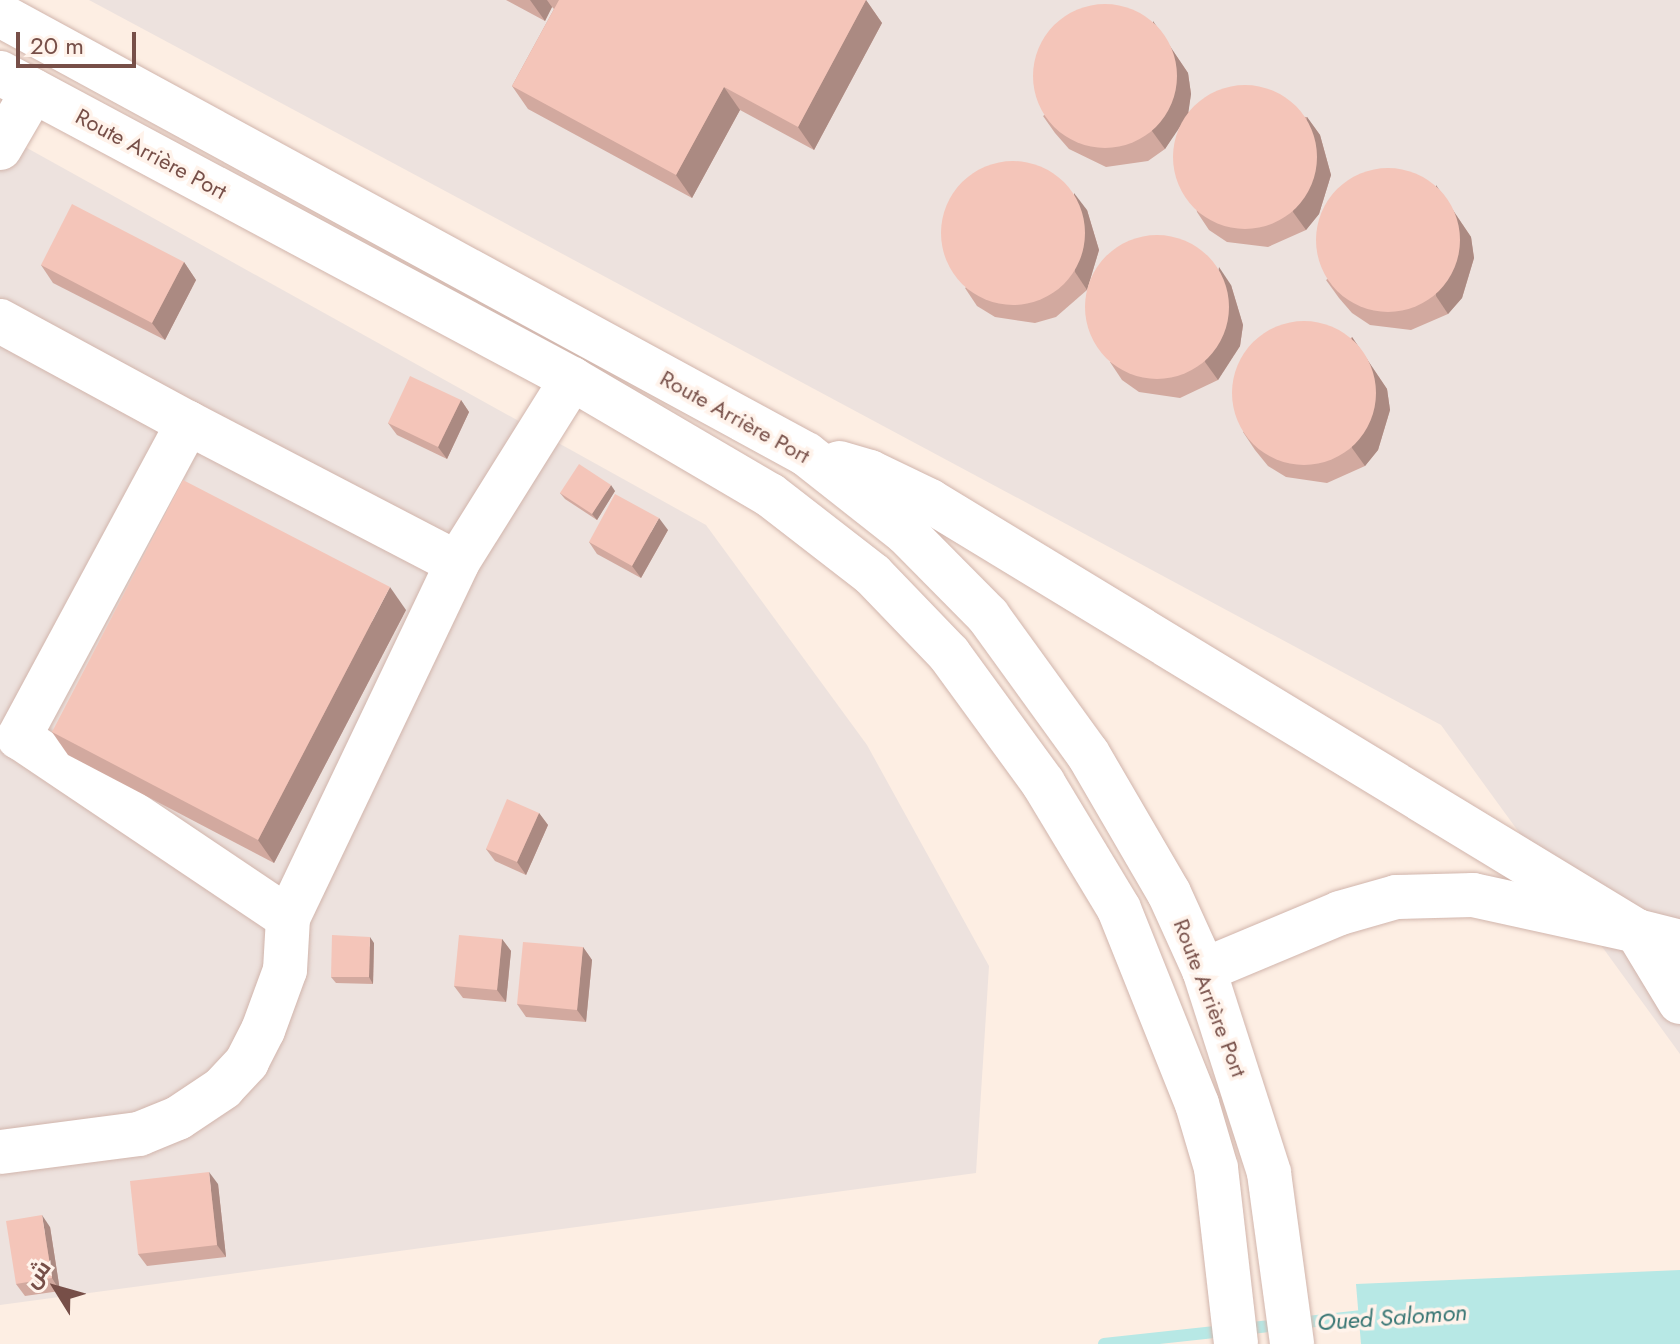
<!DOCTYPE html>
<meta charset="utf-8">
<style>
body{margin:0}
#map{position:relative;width:1680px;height:1344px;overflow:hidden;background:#fdeee3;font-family:Jost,Cairo,sans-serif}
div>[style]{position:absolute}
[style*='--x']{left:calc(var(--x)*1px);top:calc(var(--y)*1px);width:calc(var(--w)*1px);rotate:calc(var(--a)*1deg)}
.industrial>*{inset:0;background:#ede2de}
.water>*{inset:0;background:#b7e8e5}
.stream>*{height:12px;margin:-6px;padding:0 6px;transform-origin:6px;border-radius:6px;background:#b7e8e5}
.roads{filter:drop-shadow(0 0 2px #d1b5ac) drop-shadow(0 0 2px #d1b5ac)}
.minor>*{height:44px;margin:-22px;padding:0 22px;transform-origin:22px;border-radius:22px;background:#fff}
.wall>*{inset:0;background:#d2a99f}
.shaded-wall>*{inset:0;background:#ab8a82}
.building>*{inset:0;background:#f4c5b9}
.round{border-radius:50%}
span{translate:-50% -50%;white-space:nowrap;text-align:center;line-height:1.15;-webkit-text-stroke:7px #fff3eb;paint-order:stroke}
.street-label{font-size:22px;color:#774f48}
.water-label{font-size:24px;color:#387674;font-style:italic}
.north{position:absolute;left:16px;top:1248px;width:80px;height:80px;-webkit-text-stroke:6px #fff3eb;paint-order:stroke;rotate:307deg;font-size:22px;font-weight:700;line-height:32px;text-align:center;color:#774f48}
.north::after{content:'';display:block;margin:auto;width:28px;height:36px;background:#774f48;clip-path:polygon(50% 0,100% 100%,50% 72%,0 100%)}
.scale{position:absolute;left:16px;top:32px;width:120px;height:36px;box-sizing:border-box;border:4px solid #774f48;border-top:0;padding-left:10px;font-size:24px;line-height:28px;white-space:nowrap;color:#774f48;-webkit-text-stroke:6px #fff3eb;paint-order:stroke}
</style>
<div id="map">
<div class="industrial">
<i style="clip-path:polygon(89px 0,1680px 0,1680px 1054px,1441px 725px)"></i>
<i style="clip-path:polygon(0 133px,706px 525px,867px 745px,989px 966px,976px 1173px,0 1305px)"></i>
</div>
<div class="water">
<i style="clip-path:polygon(1680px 1270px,1680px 1344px,1361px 1344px,1356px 1284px)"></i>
</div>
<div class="stream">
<i style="--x:1104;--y:1344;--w:269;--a:-6.2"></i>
</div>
<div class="roads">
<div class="minor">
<i style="--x:0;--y:15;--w:918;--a:28.58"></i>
<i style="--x:806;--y:454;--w:127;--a:38.3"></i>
<i style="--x:906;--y:533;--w:117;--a:45.3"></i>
<i style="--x:988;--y:616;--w:170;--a:54.1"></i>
<i style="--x:1088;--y:754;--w:161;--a:59.8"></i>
<i style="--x:1169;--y:893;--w:85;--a:65.6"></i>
<i style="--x:1204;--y:970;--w:213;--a:72.2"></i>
<i style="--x:1269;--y:1173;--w:173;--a:82.3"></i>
<i style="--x:0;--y:73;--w:649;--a:28.15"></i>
<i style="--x:572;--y:379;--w:229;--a:30.4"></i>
<i style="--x:770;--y:495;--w:130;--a:37.8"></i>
<i style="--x:873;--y:575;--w:110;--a:46.1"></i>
<i style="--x:949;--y:654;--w:160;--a:53.9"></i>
<i style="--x:1043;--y:783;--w:147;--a:58.9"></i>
<i style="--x:1119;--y:909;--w:210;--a:68.2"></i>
<i style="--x:1197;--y:1104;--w:67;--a:73.5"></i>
<i style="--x:1216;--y:1168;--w:177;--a:83.5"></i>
<i style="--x:0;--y:148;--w:66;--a:-59.9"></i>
<i style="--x:0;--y:321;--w:214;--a:28.5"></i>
<i style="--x:188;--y:423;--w:357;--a:118.3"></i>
<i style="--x:19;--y:737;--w:324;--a:33.9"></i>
<i style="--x:288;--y:918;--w:52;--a:93.3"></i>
<i style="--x:285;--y:970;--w:64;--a:110.1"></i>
<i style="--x:263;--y:1030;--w:36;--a:117"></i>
<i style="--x:247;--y:1062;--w:35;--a:133"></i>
<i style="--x:223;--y:1088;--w:54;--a:146.3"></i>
<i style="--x:178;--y:1118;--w:42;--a:157.7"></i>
<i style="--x:139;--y:1134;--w:140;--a:172.6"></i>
<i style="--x:188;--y:423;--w:303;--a:27.5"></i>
<i style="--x:839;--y:463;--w:32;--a:16"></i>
<i style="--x:870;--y:472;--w:67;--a:25.8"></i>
<i style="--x:930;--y:501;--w:827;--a:31.31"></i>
<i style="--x:1637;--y:931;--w:44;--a:14.3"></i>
<i style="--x:288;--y:918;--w:393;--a:-64.5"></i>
<i style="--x:457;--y:563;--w:217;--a:-58"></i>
<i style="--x:1204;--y:970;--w:147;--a:-22.7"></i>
<i style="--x:1340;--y:913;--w:58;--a:-15.9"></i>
<i style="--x:1396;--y:897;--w:77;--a:-1.5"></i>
<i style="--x:1473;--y:895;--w:168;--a:12.4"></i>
<i style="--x:1637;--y:931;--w:83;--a:58.8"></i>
</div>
</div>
<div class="wall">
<i style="clip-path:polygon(506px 0,866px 0,882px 23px,814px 150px,740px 110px,692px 198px,528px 109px,512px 86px,554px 9px,552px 7px,545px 21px)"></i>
<i style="clip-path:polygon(1165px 39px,1188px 73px,1191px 94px,1188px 112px,1307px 117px,1320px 135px,1331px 175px,1319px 214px,1306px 230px,1268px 247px,1227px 242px,1209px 230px,1197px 212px,1182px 122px,1165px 149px,1148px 161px,1106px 167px,1069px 149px,1055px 133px,1043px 116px)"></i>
<i style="clip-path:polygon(1448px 203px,1471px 237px,1474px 258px,1462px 298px,1448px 314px,1411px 330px,1370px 325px,1352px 313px,1339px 298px,1326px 280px)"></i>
<i style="clip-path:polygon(1087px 210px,1099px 250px,1087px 290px,1056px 317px,1035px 323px,995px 317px,977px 306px,965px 288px)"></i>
<i style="clip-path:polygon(184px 262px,196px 280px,165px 340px,53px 283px,41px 265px)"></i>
<i style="clip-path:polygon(1231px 285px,1243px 325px,1240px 346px,1218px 380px,1180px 398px,1139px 392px,1122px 380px,1110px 362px)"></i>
<i style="clip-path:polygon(1352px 337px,1387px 389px,1390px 410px,1378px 450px,1365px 466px,1327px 483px,1286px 477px,1268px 466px,1255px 450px,1243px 432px)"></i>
<i style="clip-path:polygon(461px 400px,469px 412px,447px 459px,397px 435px,388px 423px)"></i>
<i style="clip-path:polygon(615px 491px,597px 520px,565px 499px,560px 493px)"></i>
<i style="clip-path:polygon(668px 530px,641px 578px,597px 554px,589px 542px)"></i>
<i style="clip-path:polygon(406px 610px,274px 863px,68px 755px,52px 732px)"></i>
<i style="clip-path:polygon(539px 813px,548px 825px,526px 875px,495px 861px,486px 849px)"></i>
<i style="clip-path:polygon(502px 939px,511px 951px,506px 1002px,463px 998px,454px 986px)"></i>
<i style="clip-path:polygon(374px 943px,373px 984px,336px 983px,331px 977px)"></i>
<i style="clip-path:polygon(583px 947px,592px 960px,586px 1022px,526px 1017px,517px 1004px)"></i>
<i style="clip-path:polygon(218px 1184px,226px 1257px,147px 1266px,138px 1254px)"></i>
<i style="clip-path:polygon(50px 1227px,60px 1291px,25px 1296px,16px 1284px)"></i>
</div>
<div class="shaded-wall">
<i style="clip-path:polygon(530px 0,547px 0,552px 7px,545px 21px)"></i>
<i style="clip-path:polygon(866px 0,882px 23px,814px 150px,798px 127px)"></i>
<i style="clip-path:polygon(1153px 21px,1188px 73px,1191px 94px,1188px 115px,1165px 149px,1152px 131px)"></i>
<i style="clip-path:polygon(724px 87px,740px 110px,692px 198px,676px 175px)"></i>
<i style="clip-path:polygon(1307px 117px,1320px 135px,1331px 175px,1319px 214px,1306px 230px,1293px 212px)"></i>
<i style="clip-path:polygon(1436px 185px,1471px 237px,1474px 258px,1462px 298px,1448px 314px,1436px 296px)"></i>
<i style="clip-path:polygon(1074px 193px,1087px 210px,1099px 250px,1087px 290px,1075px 272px)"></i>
<i style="clip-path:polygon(184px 262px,196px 280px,165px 340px,152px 323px)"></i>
<i style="clip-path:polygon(1219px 267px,1231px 285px,1243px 325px,1240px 346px,1218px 380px,1205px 362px)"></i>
<i style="clip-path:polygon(1352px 337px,1387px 389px,1390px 410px,1378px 450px,1365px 466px,1352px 448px)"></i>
<i style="clip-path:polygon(461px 400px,469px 412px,447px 459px,438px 447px)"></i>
<i style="clip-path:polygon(611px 485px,615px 491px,597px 520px,592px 514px)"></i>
<i style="clip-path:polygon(659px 518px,668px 530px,641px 578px,632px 566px)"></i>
<i style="clip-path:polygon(390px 587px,406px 610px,274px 863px,258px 840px)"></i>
<i style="clip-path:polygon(539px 813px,548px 825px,526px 875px,517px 862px)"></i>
<i style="clip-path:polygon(370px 937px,374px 943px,373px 984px,369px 977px)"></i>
<i style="clip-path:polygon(502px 939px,511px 951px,506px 1002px,497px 990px)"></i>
<i style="clip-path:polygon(583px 947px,592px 960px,586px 1022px,577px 1010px)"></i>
<i style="clip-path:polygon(209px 1172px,218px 1184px,226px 1257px,217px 1245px)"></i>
<i style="clip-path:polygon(42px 1215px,50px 1227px,60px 1291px,52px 1278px)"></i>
</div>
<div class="building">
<i style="clip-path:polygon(559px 0,866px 0,798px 127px,724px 87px,676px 175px,512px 86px)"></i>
<i class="round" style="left:1033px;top:4px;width:144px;height:144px"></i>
<i class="round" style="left:1173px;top:85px;width:144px;height:144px"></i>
<i class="round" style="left:941px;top:161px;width:144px;height:144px"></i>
<i class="round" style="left:1316px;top:168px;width:144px;height:144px"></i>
<i style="clip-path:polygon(72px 204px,184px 262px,152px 323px,41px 265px)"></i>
<i class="round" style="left:1085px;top:235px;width:144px;height:144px"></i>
<i class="round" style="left:1232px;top:321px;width:144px;height:144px"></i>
<i style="clip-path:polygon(410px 376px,461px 400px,438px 447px,388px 423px)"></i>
<i style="clip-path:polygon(579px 464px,611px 485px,592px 514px,560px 493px)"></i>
<i style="clip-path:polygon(183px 480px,390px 587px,258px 840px,52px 732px)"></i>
<i style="clip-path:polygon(615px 494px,659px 518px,632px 566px,589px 542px)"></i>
<i style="clip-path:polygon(507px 799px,539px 813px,517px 862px,486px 849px)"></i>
<i style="clip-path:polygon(332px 935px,370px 937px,369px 977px,331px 977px)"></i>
<i style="clip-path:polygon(459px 935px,502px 939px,497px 990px,454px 986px)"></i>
<i style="clip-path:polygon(523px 942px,583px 947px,577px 1010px,517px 1004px)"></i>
<i style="clip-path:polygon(209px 1172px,217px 1245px,138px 1254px,130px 1181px)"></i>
<i style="clip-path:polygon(42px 1215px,52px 1278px,16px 1284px,6px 1221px)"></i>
</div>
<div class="street-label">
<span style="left:151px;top:154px;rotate:28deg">Route Arrière Port</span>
<span style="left:735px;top:417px;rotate:29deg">Route Arrière Port</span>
<span style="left:1210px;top:998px;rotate:69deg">Route Arrière Port</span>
</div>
<div class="water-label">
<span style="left:1392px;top:1317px;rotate:-4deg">Oued Salomon</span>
</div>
<div class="north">ش</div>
<div class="scale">20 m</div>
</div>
